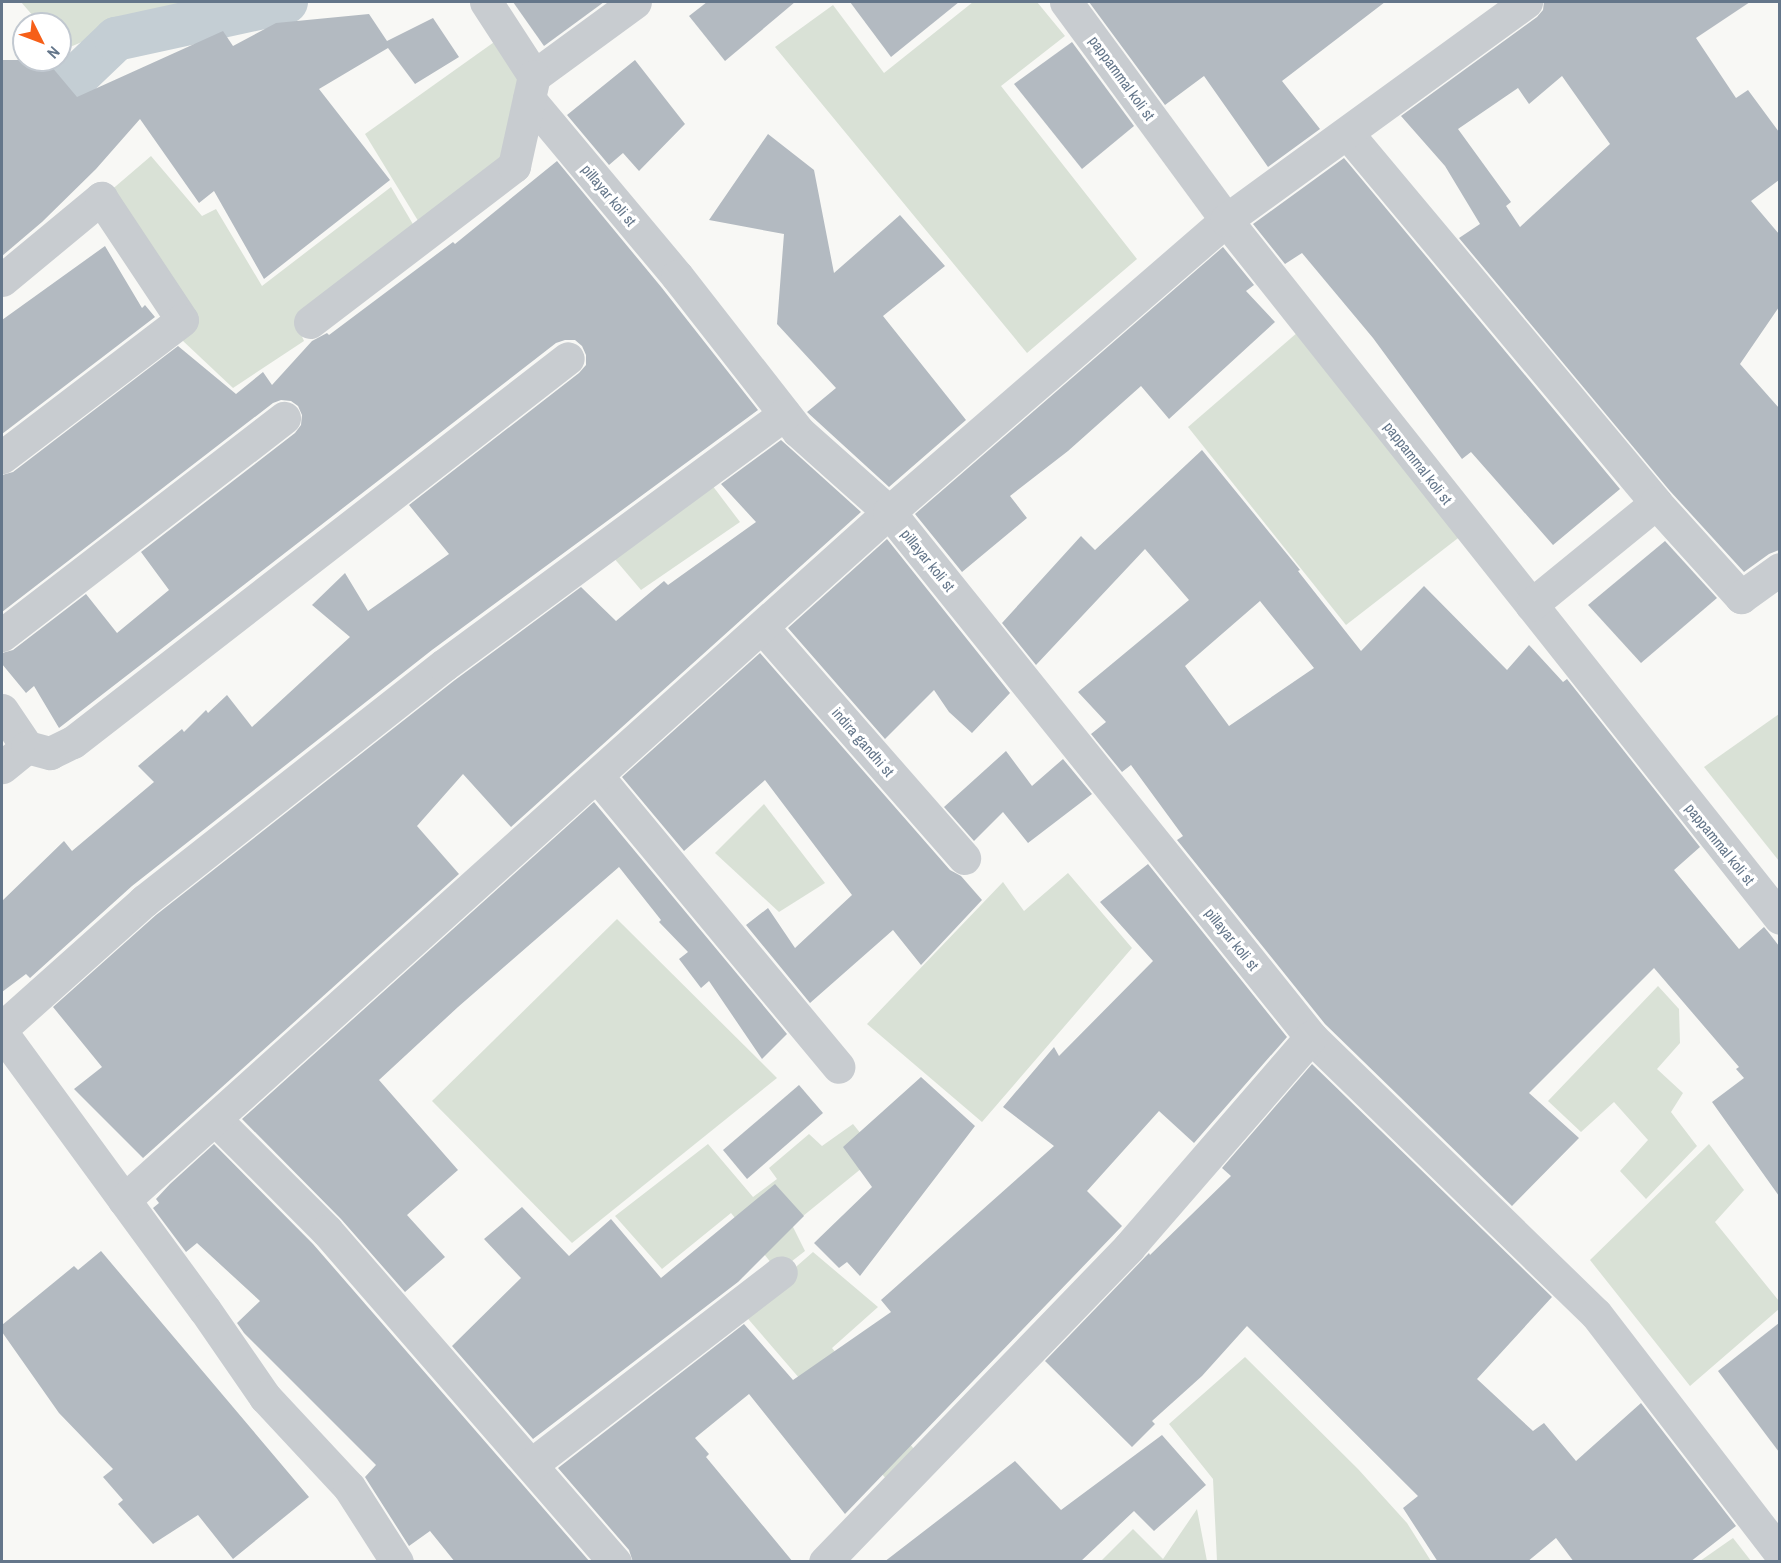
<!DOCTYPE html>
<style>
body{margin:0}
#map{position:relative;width:1781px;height:1563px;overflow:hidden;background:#f8f8f5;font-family:"Archivo Narrow",sans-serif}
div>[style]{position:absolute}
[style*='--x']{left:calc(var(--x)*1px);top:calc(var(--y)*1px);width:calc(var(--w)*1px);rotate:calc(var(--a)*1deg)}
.green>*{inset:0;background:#d9e1d6}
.canal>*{height:44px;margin:-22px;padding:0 22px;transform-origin:22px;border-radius:22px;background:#c4ced4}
.building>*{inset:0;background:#b3bac1}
.minor>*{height:33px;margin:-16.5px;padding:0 16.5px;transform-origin:16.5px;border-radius:16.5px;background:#c8ccd0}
span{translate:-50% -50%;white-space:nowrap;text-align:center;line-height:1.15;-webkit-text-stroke:6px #fff;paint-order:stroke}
.street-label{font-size:15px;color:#64768a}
.frame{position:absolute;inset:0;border:3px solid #64768a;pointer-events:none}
.north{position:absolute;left:12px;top:12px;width:60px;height:60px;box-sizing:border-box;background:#fff;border:2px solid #c1c8d0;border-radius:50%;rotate:132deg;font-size:16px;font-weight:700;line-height:24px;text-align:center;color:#64768a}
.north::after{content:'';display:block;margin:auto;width:21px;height:27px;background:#f65f18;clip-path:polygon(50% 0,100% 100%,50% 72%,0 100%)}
</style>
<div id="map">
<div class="green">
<i style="clip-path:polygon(21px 2px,218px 2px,129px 22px,63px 50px,60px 47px,60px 24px,40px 24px)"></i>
<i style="clip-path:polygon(973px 2px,1037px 2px,1065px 36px,1001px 86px,1137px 259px,1027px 353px,775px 47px,833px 5px,884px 73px)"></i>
<i style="clip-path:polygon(497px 40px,524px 77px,506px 160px,420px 224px,365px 134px)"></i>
<i style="clip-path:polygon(151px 156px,202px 216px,216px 209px,262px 286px,391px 187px,417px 231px,296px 323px,304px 341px,233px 388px,182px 340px,109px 192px)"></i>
<i style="clip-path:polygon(1298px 332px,1462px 535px,1346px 625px,1188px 427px)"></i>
<i style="clip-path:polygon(712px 485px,740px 522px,641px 590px,613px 557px)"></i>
<i style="clip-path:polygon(1779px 714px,1779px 861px,1704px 767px)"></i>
<i style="clip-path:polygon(764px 804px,825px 883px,779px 912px,715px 853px)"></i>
<i style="clip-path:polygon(1068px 873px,1132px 948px,982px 1122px,867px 1024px,1003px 882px,1024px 911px)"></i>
<i style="clip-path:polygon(617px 919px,777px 1078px,572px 1243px,432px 1101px)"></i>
<i style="clip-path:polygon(1658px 986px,1679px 1009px,1680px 1043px,1657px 1069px,1683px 1093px,1671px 1112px,1697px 1146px,1646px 1199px,1620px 1171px,1648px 1140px,1614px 1102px,1581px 1132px,1548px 1101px)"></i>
<i style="clip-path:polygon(853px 1124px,878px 1155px,792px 1225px,805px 1251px,787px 1265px,772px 1264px,731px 1213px,662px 1269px,615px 1216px,708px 1144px,753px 1197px,777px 1179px,769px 1168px,809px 1134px,822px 1146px)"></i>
<i style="clip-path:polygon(1709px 1144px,1744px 1190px,1715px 1222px,1779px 1301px,1779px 1309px,1690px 1386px,1590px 1260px)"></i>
<i style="clip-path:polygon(813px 1252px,878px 1307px,832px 1348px,918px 1454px,888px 1481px,743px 1313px)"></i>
<i style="clip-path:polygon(1245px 1357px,1358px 1469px,1407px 1523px,1431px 1561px,1217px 1561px,1213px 1479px,1169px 1424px)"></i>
<i style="clip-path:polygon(1197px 1509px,1207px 1561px,1101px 1561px,1133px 1529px,1163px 1559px)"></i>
<i style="clip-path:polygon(1733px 1538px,1751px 1561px,1700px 1561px)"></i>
</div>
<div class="canal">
<i style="--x:2;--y:148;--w:158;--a:-43.7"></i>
<i style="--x:116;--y:39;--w:174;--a:-12.3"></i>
</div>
<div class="building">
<i style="clip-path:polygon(513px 2px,604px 2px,544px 46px)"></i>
<i style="clip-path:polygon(707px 2px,795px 2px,725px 61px,689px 16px)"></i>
<i style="clip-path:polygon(850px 2px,959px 2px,891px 57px)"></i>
<i style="clip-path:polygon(1089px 2px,1385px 2px,1282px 81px,1320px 129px,1268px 167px,1204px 76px,1165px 105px)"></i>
<i style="clip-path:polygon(evenodd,1544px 2px,1750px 2px,1696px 38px,1736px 98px,1748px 90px,1779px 132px,1779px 180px,1751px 201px,1779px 234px,1779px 307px,1740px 364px,1779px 408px,1779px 550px,1769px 554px,1744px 572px,1670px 491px,1459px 238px,1480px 224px,1445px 166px,1401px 116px,1537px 17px,1543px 10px,1544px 2px,1562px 76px,1610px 144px,1520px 227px,1506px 206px,1511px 202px,1458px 129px,1518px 88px,1529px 104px,1562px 76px)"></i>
<i style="clip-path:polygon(369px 14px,387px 41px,433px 18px,459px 57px,415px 84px,388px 48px,319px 89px,390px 180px,264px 279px,214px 191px,199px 203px,140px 119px,96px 169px,42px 222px,2px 256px,2px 60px,46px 60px,77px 97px,223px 31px,233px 46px,276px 23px)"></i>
<i style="clip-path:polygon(1072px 42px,1134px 126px,1082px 169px,1014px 84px)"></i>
<i style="clip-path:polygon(635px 60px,685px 124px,639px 171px,623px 153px,609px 165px,567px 115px)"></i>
<i style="clip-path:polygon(768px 134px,814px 170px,834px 273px,900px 215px,945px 266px,883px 316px,966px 420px,889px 487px,807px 412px,836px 388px,777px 324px,784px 234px,709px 220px)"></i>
<i style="clip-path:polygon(1344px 158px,1620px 489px,1553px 545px,1471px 452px,1462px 459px,1373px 338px,1302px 253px,1285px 264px,1253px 224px)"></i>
<i style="clip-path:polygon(557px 161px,662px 288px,758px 410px,432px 650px,132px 886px,30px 978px,26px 974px,2px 992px,2px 901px,64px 841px,72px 851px,154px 782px,138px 766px,182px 729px,184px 732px,206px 710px,208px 713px,227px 695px,252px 727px,350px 637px,312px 605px,345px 573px,368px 611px,449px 554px,409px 505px,579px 373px,586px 365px,586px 355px,582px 346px,575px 340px,565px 340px,556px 343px,59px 728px,34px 686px,26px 693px,2px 664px,2px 653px,13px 650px,86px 594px,117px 633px,169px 590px,141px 552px,295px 433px,301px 425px,302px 415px,298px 406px,291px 401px,281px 400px,273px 403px,2px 612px,2px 475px,13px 472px,178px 346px,236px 394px,263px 372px,272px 385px,312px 341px,327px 333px,329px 335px,453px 242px,455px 244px)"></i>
<i style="clip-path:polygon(105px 246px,142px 308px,145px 305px,155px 317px,2px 434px,2px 320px)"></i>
<i style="clip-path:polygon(1223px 247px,1254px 285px,1246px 291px,1275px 322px,1169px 419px,1141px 386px,1068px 451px,1010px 496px,1027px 518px,962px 572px,915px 514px)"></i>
<i style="clip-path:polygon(781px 440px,861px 512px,511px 827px,463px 774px,417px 826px,459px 874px,143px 1158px,74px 1089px,102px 1067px,53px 1007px,156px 915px,455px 680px,581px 587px,616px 621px,664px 581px,668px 585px,756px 522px,721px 484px)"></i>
<i style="clip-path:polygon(evenodd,1202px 450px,1300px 570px,1298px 571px,1361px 651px,1424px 586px,1507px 670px,1529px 645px,1563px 682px,1567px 679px,1700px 847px,1674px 870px,1739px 949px,1764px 927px,1769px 933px,1779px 946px,1779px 1196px,1712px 1102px,1744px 1078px,1736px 1069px,1739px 1067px,1654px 968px,1529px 1093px,1579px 1138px,1512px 1206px,1325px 1024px,1177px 840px,1183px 836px,1131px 765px,1122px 772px,1091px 734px,1106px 722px,1078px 692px,1189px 600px,1145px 549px,1036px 665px,1002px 623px,1081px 536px,1095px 550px,1202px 450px,1260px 601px,1314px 668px,1229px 726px,1185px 666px,1260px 601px)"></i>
<i style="clip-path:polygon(887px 539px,1010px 693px,972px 733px,949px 712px,934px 690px,885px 739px,788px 628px)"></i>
<i style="clip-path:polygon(1665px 541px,1717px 598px,1641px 663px,1588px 605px)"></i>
<i style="clip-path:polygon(760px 653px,950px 870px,961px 876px,982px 900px,921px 965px,893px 930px,810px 1003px,746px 925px,768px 908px,795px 948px,852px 895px,765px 780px,684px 851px,622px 777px)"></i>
<i style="clip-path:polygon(1006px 751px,1032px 786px,1063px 759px,1092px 794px,1028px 843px,1003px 812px,974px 841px,944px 807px)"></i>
<i style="clip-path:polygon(594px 802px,787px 1034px,762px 1059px,709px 981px,701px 988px,679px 959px,688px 952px,659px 922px,661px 920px,619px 867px,458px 1007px,379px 1080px,458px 1170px,407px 1215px,445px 1257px,405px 1292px,341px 1219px,242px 1119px)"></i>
<i style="clip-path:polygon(1148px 864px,1287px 1037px,1194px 1143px,1159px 1111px,1087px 1191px,1122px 1226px,845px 1514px,749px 1394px,695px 1438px,709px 1454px,706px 1457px,793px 1562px,633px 1562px,629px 1550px,558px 1468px,744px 1324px,793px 1380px,891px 1312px,881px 1300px,1054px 1146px,1003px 1107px,1054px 1047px,1059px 1056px,1153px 961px,1100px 902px)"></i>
<i style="clip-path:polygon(1312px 1064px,1552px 1297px,1477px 1379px,1533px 1431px,1544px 1423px,1576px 1461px,1641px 1403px,1736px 1526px,1690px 1562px,1574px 1562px,1556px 1538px,1527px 1562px,1438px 1562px,1403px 1508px,1418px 1496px,1247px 1326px,1202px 1376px,1152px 1421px,1155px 1424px,1132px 1447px,1045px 1361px,1149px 1253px,1150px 1255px,1231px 1176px,1222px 1168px)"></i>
<i style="clip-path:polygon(921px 1077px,975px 1126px,860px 1276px,847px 1262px,839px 1268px,814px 1243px,872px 1187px,843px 1147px)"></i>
<i style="clip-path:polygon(799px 1085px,823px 1113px,747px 1179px,723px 1150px)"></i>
<i style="clip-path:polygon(214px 1144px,313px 1244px,590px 1562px,455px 1562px,430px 1531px,409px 1546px,365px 1477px,376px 1465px,244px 1333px,237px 1323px,260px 1301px,197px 1243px,186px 1252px,153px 1208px,159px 1203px,156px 1199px,170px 1184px)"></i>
<i style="clip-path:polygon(775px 1184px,804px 1216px,738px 1282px,533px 1439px,452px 1346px,521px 1278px,484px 1239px,522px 1207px,569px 1256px,611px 1219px,661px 1278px)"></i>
<i style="clip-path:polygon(101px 1251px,309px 1497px,233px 1559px,198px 1515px,153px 1544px,118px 1504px,123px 1500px,103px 1477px,113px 1469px,59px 1413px,2px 1332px,2px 1325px,74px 1266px,78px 1270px)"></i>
<i style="clip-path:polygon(1779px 1323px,1779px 1452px,1718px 1371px)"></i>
<i style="clip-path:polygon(1162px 1435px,1206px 1485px,1154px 1531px,1134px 1511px,1080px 1562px,884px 1562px,1015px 1461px,1061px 1510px)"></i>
</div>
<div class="minor">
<i style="--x:486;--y:2;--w:88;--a:57"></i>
<i style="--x:534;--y:76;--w:125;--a:-36.2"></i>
<i style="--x:1066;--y:2;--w:270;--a:53.7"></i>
<i style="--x:1226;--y:220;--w:891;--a:51.56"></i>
<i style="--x:529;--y:99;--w:231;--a:50.1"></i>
<i style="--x:677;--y:276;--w:197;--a:52"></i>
<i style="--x:798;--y:431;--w:122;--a:41.7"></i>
<i style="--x:889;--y:512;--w:674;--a:51.21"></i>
<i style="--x:1311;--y:1037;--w:397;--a:44.2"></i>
<i style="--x:1596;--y:1314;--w:302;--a:52.4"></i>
<i style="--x:1347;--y:133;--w:482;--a:50.1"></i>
<i style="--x:1656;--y:503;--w:161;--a:140.8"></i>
<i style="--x:2;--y:280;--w:129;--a:-39.6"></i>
<i style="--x:101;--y:198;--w:146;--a:56.4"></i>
<i style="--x:182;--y:320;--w:226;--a:142.7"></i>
<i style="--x:310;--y:322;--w:257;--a:-37.4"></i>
<i style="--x:514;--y:166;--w:92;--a:-77.5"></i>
<i style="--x:1656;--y:503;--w:127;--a:47.9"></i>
<i style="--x:1741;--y:597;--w:48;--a:-35.7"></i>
<i style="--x:762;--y:627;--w:307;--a:48.8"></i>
<i style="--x:2;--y:635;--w:356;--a:-37.6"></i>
<i style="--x:2;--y:710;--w:45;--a:56"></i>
<i style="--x:27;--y:747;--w:32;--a:141"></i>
<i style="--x:27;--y:747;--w:24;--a:15"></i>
<i style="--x:50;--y:753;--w:25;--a:-26"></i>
<i style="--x:73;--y:742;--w:626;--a:-37.8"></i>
<i style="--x:597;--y:776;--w:378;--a:50.3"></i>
<i style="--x:2;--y:1028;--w:191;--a:-41.8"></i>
<i style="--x:144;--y:901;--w:382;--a:-38.2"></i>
<i style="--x:444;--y:665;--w:423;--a:-36.4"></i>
<i style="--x:2;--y:1033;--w:343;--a:53.8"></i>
<i style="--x:205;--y:1310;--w:106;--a:55.4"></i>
<i style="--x:265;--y:1397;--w:123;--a:47"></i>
<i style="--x:349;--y:1487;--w:89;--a:57.4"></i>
<i style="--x:215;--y:1119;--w:158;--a:45"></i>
<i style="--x:327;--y:1231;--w:439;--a:49"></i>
<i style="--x:124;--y:1200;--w:1029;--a:-41.97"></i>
<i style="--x:889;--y:512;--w:446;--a:-40.9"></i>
<i style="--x:1226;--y:220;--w:371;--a:-36"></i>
<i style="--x:532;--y:1464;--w:314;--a:-37.6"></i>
<i style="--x:825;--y:1562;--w:438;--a:-46"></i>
<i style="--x:1129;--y:1247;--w:278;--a:-49.1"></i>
</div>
<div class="street-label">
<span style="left:1122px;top:78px;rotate:54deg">pappammal koli st</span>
<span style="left:609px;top:195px;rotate:50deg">pillayar koli st</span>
<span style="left:1418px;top:463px;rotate:52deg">pappammal koli st</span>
<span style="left:928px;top:560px;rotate:51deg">pillayar koli st</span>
<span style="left:863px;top:742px;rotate:49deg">indira gandhi st</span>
<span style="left:1720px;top:844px;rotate:51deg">pappammal koli st</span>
<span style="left:1232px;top:939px;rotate:51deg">pillayar koli st</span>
</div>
<div class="frame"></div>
<div class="north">N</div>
</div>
